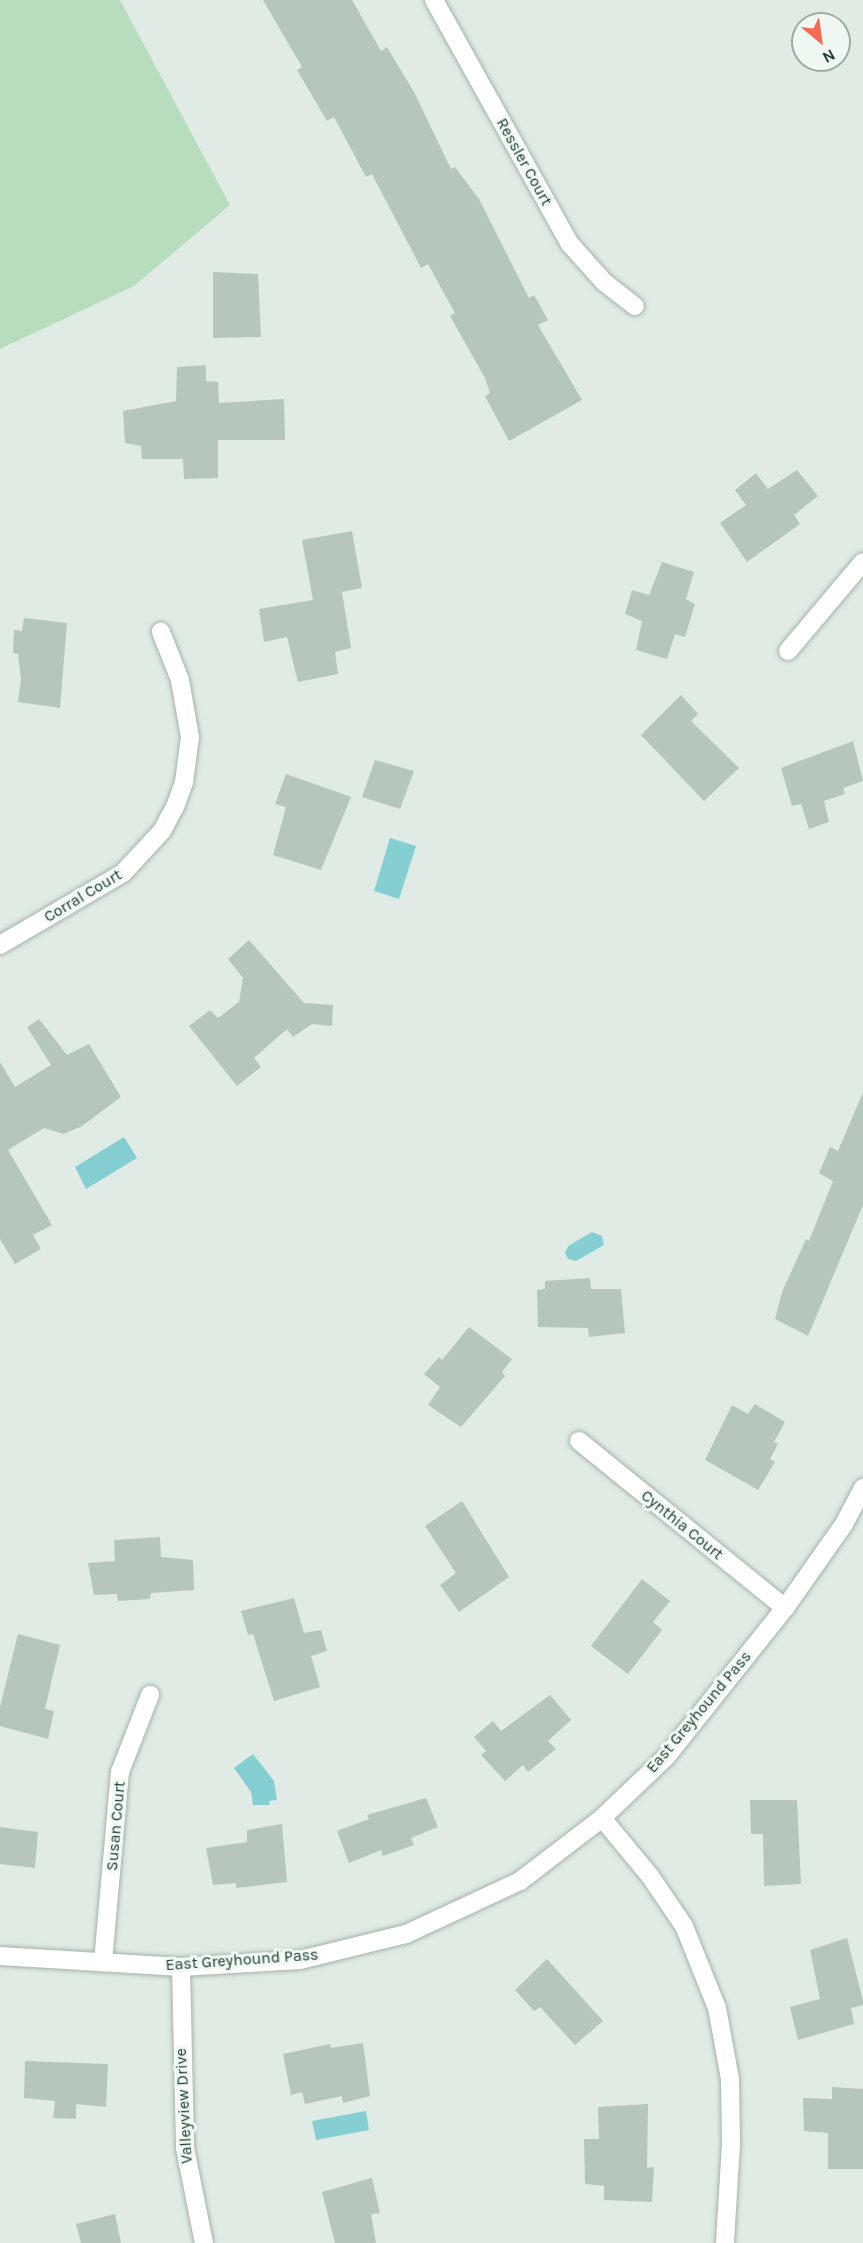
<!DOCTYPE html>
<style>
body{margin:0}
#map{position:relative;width:863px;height:2243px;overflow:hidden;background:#e0ebe5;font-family:Karla,sans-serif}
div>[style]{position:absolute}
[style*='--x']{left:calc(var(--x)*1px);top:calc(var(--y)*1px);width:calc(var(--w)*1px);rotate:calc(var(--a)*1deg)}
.green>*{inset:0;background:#b8ddbe}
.water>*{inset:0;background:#85cfd3}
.building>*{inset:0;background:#b5c6be}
.roads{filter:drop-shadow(0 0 2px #a3b3ac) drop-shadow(0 0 2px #a3b3ac)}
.minor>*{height:18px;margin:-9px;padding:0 9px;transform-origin:9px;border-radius:9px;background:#fff}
span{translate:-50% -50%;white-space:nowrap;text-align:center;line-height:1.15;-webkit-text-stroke:6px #f0f8f3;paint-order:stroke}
.street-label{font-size:16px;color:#203c32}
.north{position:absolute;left:791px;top:12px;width:60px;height:60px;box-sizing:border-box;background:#f0f8f3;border:2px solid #9dada6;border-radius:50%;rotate:151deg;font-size:16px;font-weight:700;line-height:24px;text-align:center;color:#203c32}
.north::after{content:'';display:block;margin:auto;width:21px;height:27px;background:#f66a53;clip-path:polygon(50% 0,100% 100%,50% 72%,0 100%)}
</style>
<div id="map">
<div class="green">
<i style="clip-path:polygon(0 0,120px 0,230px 205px,134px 286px,0 349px)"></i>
</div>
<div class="water">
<i style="clip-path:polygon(390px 838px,416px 846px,399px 899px,374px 891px)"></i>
<i style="clip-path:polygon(124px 1137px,137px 1158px,86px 1189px,75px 1167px)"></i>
<i style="clip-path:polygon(592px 1232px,602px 1236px,604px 1245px,576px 1261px,568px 1259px,565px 1253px,568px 1246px)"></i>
<i style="clip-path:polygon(253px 1754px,274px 1781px,277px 1800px,269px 1801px,270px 1805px,253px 1805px,251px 1792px,234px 1768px)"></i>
<i style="clip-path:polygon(366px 2111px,369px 2130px,316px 2140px,312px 2121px)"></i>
</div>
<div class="building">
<i style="clip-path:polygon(263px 0,352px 0,381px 51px,387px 47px,414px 92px,451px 169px,455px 167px,479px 199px,529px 298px,534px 295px,548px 320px,538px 325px,582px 400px,509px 441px,485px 396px,490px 393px,485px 378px,450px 316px,455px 313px,428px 264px,421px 268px,372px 174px,366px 177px,334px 117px,327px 121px,297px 70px,302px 67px)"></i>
<i style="clip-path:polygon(213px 272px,258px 274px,261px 337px,213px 338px)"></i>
<i style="clip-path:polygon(206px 365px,206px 381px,218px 382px,219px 403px,284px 399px,285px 440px,218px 440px,218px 478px,184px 479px,183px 459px,142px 459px,141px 446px,125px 443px,123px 411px,176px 401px,177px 367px)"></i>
<i style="clip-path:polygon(797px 470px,818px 496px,794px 515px,800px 524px,747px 562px,720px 523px,746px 505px,735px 490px,756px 473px,768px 489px)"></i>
<i style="clip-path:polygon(352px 531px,362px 588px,342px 592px,351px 648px,335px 652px,338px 674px,298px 682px,287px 637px,264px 642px,259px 609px,313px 600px,302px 540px)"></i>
<i style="clip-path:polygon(662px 562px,694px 572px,686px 599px,695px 604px,685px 637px,675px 634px,667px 659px,636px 650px,642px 621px,625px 614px,632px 590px,649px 595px)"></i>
<i style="clip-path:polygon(24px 618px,67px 623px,60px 708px,18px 702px,21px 679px,18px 654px,13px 653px,14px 630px,22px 631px)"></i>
<i style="clip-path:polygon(681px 695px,698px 714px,691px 721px,739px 768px,704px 801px,641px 735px)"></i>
<i style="clip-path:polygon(853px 741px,863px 781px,843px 788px,845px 794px,824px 801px,829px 822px,809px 829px,801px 804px,792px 806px,781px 768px)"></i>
<i style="clip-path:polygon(375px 760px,414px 771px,400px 809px,362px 797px)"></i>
<i style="clip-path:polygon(286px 774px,351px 797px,321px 870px,273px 855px,286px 807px,275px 804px)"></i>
<i style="clip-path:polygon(249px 940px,304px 1003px,333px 1005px,332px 1026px,312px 1024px,293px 1037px,287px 1029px,254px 1058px,261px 1067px,237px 1086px,189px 1026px,210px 1010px,218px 1018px,239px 1002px,243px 978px,228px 959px)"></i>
<i style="clip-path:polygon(39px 1019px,67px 1055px,89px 1044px,121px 1097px,82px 1126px,64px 1134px,44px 1128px,8px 1150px,52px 1225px,33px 1235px,41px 1249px,15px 1264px,0 1239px,0 1062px,15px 1087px,51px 1065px,27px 1027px)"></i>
<i style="clip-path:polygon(863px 1092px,863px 1205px,808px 1336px,775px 1319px,782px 1292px,806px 1239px,809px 1241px,833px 1181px,819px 1173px,830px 1147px,838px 1151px)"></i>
<i style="clip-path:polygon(590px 1278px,591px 1289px,621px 1289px,625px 1333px,589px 1337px,588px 1328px,538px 1327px,537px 1290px,545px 1289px,545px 1281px)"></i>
<i style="clip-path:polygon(469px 1327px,512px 1359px,502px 1372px,505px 1376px,461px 1427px,428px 1405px,440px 1387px,424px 1374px,439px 1357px,442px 1360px)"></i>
<i style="clip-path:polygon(755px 1404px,785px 1422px,774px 1442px,778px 1444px,770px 1459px,775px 1462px,758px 1490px,705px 1460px,732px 1405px,748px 1414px)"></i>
<i style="clip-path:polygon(462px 1501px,509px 1577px,459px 1612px,440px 1585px,456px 1573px,425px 1526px)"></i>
<i style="clip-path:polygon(160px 1537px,161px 1557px,193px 1560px,194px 1590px,151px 1593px,150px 1599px,118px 1601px,117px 1594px,94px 1595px,88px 1563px,115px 1561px,114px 1540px)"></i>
<i style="clip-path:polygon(642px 1579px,670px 1601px,653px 1622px,662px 1630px,628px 1674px,591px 1646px)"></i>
<i style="clip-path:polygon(294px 1598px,304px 1633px,321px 1630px,327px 1651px,311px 1656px,320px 1687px,274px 1701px,253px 1634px,248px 1635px,241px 1611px)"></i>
<i style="clip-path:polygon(18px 1634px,60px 1645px,45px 1709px,54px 1711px,48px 1739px,0 1726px,0 1707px)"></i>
<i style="clip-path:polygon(550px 1695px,571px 1720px,548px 1741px,556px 1749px,528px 1772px,523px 1765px,505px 1781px,481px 1755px,486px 1751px,474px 1737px,493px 1721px,501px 1731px)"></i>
<i style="clip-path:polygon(426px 1798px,438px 1827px,411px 1838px,414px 1845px,383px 1856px,381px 1850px,349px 1863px,337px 1831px,369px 1819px,367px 1815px)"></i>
<i style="clip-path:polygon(750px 1800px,797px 1800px,801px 1884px,764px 1886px,763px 1834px,751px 1834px)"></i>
<i style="clip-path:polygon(282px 1824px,287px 1882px,236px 1888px,236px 1883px,213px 1885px,206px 1848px,247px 1842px,247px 1830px)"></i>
<i style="clip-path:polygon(0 1827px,38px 1832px,35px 1868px,0 1864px)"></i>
<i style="clip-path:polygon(847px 1938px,863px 2001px,863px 2005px,851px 2008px,854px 2024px,798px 2040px,790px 2007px,820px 1999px,810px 1950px)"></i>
<i style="clip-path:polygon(547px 1959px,603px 2021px,575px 2045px,540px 2007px,534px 2011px,515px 1990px)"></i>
<i style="clip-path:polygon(363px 2043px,370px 2096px,343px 2103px,342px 2096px,305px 2104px,302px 2092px,291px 2095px,283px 2054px,330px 2044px,331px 2048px)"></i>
<i style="clip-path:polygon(25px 2061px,108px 2064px,106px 2107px,76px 2104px,76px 2119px,53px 2118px,55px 2101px,24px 2098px)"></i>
<i style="clip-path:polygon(832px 2087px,863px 2089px,863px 2169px,828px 2169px,828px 2133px,804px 2131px,803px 2098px,832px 2099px)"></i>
<i style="clip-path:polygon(648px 2104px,647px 2168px,654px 2167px,652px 2202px,604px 2200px,604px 2186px,585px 2184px,584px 2139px,599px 2139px,598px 2107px)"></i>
<i style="clip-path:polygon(372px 2178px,380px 2213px,371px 2214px,376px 2243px,335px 2243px,322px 2192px)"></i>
<i style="clip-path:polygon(115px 2214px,121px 2243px,81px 2243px,76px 2224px)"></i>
</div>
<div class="roads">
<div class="minor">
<i style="--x:434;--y:0;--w:279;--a:60.9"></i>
<i style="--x:570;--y:244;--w:51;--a:48.2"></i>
<i style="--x:604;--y:282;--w:39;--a:38"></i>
<i style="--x:788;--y:651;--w:116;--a:-49.9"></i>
<i style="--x:0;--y:945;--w:143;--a:-30.3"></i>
<i style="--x:123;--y:873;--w:57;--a:-47.1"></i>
<i style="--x:162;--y:831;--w:27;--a:-62"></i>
<i style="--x:175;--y:807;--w:27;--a:-70"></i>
<i style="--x:184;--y:782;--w:45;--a:-82.4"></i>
<i style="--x:190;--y:737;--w:58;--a:-100"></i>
<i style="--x:180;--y:680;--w:52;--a:-111.6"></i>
<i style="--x:579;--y:1441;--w:265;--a:39"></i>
<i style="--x:602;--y:1818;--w:75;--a:50.4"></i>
<i style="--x:650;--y:1876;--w:60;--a:55.8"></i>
<i style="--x:684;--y:1926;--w:88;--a:68.1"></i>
<i style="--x:717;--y:2008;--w:72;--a:79.6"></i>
<i style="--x:730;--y:2079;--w:65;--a:89.1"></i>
<i style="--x:731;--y:2144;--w:99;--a:93.5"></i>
<i style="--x:0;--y:1956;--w:181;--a:3.5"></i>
<i style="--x:181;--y:1967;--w:119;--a:-3.4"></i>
<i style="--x:300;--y:1960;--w:109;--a:-13.8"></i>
<i style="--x:406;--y:1934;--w:126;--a:-24.9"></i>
<i style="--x:520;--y:1881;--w:103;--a:-37.5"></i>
<i style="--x:602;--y:1818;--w:88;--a:-43.6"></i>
<i style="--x:666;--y:1757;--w:191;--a:-51.4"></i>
<i style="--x:785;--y:1608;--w:103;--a:-54.9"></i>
<i style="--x:844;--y:1524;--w:41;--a:-62.2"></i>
<i style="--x:103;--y:1962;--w:191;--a:-84.9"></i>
<i style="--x:120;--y:1772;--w:83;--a:-68.7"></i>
<i style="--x:181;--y:1967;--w:181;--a:88.7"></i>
<i style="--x:185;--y:2148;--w:97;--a:78.7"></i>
</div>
</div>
<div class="street-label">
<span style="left:524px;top:162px;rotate:61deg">Ressler Court</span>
<span style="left:83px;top:896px;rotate:-31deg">Corral Court</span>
<span style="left:682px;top:1525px;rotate:39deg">Cynthia Court</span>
<span style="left:699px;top:1712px;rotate:-50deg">East Greyhound Pass</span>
<span style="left:116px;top:1826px;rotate:-85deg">Susan Court</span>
<span style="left:242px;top:1960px;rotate:-4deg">East Greyhound Pass</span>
<span style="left:184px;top:2106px;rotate:-93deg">Valleyview Drive</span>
</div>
<div class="north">N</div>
</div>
